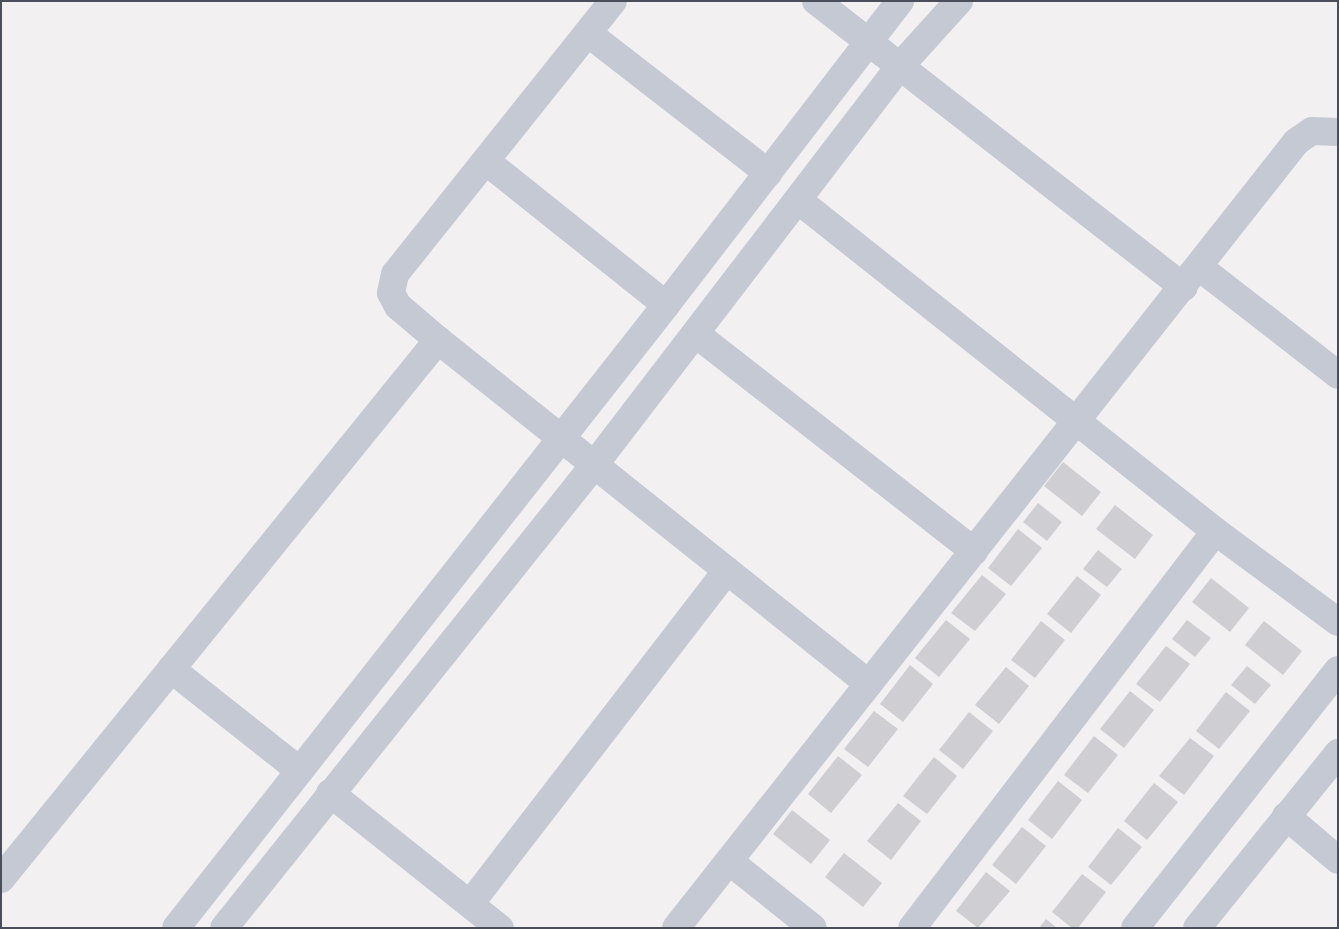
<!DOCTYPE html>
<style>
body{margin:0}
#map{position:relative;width:1339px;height:929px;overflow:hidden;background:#f2f0f0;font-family:"Titillium Web",sans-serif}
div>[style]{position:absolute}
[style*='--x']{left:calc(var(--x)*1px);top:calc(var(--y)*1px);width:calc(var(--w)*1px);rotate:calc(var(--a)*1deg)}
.building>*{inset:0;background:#ceced3}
.minor>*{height:28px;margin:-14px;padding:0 14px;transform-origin:14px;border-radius:14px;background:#c5c9d3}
span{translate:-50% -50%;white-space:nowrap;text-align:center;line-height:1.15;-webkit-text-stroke:4.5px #fff;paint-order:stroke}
.frame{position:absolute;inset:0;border:2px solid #4a4e5b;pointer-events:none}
</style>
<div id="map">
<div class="building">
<i style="clip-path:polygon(1063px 462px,1101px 492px,1082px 516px,1044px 486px)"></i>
<i style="clip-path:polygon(1038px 503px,1062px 522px,1047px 541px,1023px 522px)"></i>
<i style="clip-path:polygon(1115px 505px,1153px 535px,1135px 559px,1096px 529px)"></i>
<i style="clip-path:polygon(1018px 529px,1042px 548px,1011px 586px,988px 568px)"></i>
<i style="clip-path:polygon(1098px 550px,1122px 569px,1107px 587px,1083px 569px)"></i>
<i style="clip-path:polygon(982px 575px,1006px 594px,975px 631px,951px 613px)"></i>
<i style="clip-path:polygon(1077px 576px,1101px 595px,1071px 633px,1047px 614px)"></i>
<i style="clip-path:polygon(1211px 578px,1249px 608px,1230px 632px,1192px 602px)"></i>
<i style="clip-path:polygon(946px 620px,970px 639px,939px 677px,915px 658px)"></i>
<i style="clip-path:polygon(1187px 620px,1211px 638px,1195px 657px,1172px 639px)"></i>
<i style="clip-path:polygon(1041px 621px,1065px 640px,1035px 678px,1011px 660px)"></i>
<i style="clip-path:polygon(1264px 621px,1302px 651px,1283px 675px,1245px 645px)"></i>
<i style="clip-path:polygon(1166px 646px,1190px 664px,1160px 702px,1136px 684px)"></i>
<i style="clip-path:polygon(910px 665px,933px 684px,903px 722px,880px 704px)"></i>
<i style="clip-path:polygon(1247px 666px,1271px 685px,1255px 704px,1231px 685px)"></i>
<i style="clip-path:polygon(1006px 667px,1029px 686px,999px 724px,975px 705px)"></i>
<i style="clip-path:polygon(1130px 691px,1154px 710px,1124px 748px,1100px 729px)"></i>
<i style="clip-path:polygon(1226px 692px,1250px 711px,1219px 749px,1196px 731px)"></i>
<i style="clip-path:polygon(874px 711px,898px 729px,868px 767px,844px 749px)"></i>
<i style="clip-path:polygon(969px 712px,993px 731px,963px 769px,939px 750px)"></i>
<i style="clip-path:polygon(1094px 736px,1118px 755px,1088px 793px,1064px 775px)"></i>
<i style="clip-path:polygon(1190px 738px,1214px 756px,1184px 795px,1159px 776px)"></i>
<i style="clip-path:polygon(838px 756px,862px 775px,831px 813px,808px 794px)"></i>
<i style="clip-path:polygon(934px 757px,957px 776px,927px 814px,903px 796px)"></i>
<i style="clip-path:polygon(1058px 781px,1082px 800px,1052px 839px,1028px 820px)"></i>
<i style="clip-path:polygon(1154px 783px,1178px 802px,1147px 840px,1124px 821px)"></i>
<i style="clip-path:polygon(898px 803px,921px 821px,891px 860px,867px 841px)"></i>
<i style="clip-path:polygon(792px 810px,830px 840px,811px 864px,773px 834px)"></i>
<i style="clip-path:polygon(1022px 827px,1046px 846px,1016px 884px,992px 865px)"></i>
<i style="clip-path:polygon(1118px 828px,1142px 847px,1111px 885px,1088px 867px)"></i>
<i style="clip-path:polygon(844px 853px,882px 883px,863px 907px,825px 877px)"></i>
<i style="clip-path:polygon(986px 872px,1010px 891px,978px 928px,956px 911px)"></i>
<i style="clip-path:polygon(1082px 874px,1106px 892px,1078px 928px,1072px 928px,1052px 912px)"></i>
<i style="clip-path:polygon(1046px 919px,1057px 928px,1039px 928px)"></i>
</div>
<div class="minor">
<i style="--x:613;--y:1;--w:349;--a:128.6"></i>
<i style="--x:395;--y:274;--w:19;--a:102"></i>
<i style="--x:391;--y:293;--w:15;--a:62"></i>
<i style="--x:398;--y:306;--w:52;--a:40.4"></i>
<i style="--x:438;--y:340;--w:551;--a:38.59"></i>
<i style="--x:816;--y:1;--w:466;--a:37.9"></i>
<i style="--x:589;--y:34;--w:227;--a:37.8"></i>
<i style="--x:487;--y:162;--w:229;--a:38.6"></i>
<i style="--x:798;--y:200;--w:532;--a:38.44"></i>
<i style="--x:1215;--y:531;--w:153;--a:36.5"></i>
<i style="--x:1199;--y:267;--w:176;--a:37.8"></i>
<i style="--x:696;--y:334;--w:353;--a:38"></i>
<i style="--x:171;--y:669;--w:164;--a:38.3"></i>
<i style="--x:330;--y:793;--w:217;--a:38.5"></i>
<i style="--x:1286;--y:816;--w:68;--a:40.2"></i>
<i style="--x:729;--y:861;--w:107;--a:38.6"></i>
<i style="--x:1;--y:879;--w:694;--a:-50.97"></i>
<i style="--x:470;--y:904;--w:421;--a:-52.4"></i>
<i style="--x:176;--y:928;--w:793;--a:-51.81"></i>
<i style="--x:666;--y:305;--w:384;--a:-52.4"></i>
<i style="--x:224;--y:928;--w:594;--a:-51.36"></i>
<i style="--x:595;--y:464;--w:501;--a:-52.54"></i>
<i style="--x:900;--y:66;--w:88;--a:-47.8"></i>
<i style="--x:676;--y:928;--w:1001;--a:-51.73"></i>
<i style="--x:1296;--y:142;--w:19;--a:-35"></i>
<i style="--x:1312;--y:131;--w:26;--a:2"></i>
<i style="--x:912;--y:928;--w:499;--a:-52.6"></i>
<i style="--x:1135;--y:928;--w:328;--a:-51.8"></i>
<i style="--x:1197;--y:928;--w:225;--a:-51.1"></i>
</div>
<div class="frame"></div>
</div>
